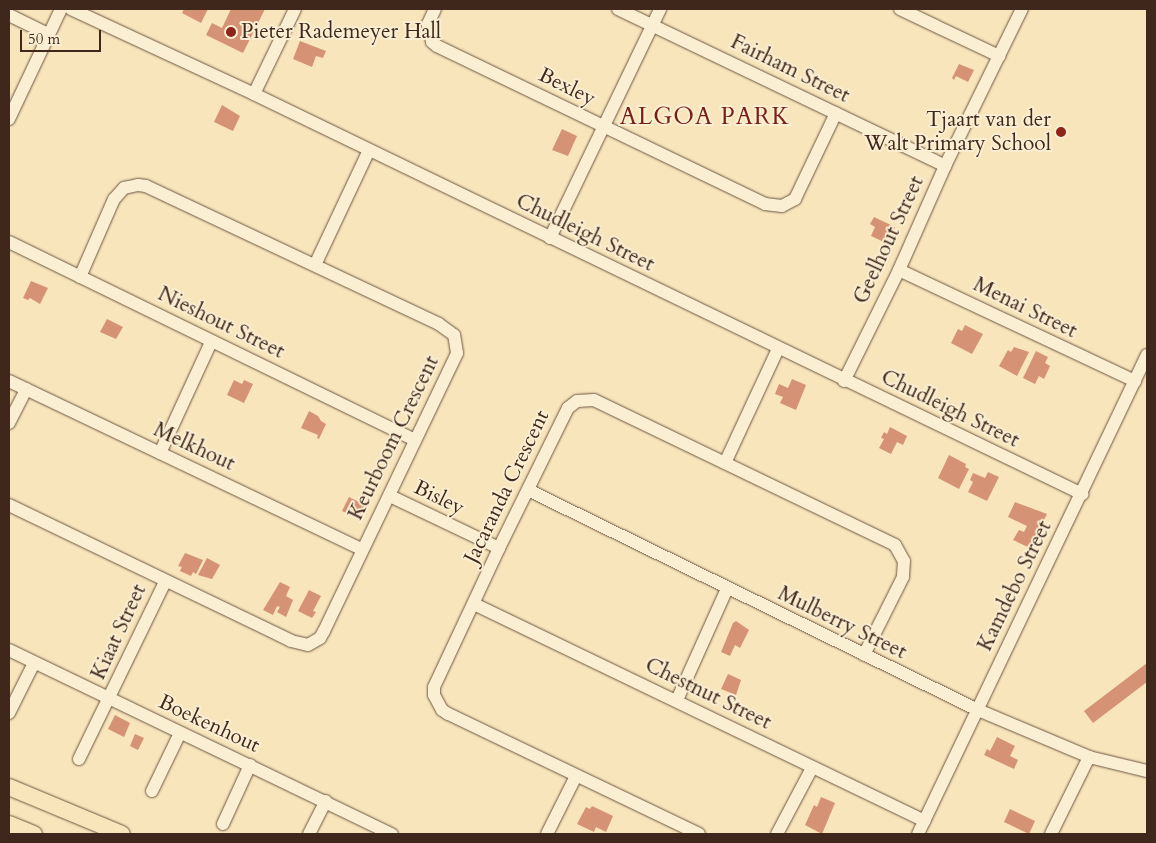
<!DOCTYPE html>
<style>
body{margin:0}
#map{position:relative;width:1156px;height:843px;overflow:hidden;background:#f8e5bb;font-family:Cardo,serif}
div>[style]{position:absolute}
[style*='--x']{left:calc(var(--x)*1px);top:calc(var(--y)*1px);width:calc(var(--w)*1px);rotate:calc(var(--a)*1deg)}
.building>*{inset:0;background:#d69275}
.roads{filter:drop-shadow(0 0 1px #6e5643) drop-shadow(0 0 1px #6e5643)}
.minor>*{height:12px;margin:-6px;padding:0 6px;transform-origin:6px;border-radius:6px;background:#faeed3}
.major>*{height:16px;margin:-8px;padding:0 8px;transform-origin:8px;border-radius:8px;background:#f8e5bb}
.dots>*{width:14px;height:14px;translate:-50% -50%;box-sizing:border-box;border:2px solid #faeed3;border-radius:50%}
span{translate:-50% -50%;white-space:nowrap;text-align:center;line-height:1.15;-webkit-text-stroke:4px #faeed3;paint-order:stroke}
.poi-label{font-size:21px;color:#40271b}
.left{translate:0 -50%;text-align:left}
.right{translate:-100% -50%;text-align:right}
.street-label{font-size:21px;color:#40271b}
.quarter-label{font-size:24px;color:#7a1f14;letter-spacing:1px}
.frame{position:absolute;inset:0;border:10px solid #40271b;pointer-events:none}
.scale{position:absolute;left:20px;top:30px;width:81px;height:22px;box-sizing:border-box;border:2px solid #40271b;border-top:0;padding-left:6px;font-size:15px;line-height:18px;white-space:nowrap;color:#40271b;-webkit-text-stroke:4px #faeed3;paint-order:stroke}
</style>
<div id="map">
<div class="building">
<i style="clip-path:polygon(184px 9px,208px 9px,201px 23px,182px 13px)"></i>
<i style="clip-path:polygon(231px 9px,265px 9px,243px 53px,206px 35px,212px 23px,222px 28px)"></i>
<i style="clip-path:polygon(300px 41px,326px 51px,323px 58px,316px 56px,312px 67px,293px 59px)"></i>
<i style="clip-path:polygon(959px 64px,974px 70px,968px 82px,956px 76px,954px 80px,952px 78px)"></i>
<i style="clip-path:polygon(222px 105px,240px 116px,233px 131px,214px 122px)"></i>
<i style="clip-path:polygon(562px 129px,577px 136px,568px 156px,552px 150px)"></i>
<i style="clip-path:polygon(874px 217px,895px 227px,892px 235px,888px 233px,884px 242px,871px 236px,875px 227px,870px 224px)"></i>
<i style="clip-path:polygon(31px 281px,48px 288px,40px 304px,30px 298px,28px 300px,23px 298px)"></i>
<i style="clip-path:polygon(107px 319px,123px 327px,116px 339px,100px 332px)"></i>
<i style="clip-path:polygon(965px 325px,983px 334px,972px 354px,951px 343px,958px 329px,962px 331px)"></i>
<i style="clip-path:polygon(1014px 347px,1029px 352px,1017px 376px,999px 366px,1008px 350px,1011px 352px)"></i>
<i style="clip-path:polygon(1036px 351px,1048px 357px,1045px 363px,1050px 366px,1044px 379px,1039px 376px,1035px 384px,1023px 378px)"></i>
<i style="clip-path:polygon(792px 379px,806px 385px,796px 410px,780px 403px,783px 397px,775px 394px,779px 384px,788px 388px)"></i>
<i style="clip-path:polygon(234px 380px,242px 384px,244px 380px,253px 384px,244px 403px,227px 395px)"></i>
<i style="clip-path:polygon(309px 411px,318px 416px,321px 421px,326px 424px,319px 439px,317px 438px,318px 435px,301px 428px)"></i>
<i style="clip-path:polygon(890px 427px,907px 436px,903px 445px,897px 442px,891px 454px,879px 448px,884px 439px,881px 438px,884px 432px,887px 434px)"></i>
<i style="clip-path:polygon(949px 455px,966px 464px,965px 467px,969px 469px,959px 489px,938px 478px)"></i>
<i style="clip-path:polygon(988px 472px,999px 477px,987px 501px,968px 492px,973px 482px,970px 480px,973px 473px,985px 478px)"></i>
<i style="clip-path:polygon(349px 497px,365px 505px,359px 519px,342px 511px)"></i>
<i style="clip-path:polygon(1015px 502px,1047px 514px,1030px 548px,1013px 540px,1019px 530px,1024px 532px,1027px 526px,1008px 517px)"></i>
<i style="clip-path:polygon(185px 553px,203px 560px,196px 574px,193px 572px,191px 576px,180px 571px,182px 567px,178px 566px)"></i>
<i style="clip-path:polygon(207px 558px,220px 565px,212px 579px,198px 575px)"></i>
<i style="clip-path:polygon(280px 582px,290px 587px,286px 596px,293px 600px,286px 617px,277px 612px,280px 607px,277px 606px,273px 615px,263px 610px)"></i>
<i style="clip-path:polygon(309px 590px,321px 596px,313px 611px,316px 612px,312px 618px,298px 611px)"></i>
<i style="clip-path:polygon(736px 621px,749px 630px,740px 648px,735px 645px,730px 656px,721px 652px,733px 623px)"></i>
<i style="clip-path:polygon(1147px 663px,1147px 682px,1093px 723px,1084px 711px)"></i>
<i style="clip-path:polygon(728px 674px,741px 680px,736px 695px,721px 689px)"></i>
<i style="clip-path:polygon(115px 715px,130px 723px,124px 737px,108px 729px)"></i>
<i style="clip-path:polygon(135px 734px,144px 738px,138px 750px,130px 746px)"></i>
<i style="clip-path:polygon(997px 737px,1015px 746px,1010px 756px,1018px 760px,1014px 769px,984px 755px,987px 749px,990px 751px)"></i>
<i style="clip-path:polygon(821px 797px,835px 803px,822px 834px,805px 825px,814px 805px,817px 807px)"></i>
<i style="clip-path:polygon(592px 806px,613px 816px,606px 832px,596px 827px,594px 832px,577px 824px,586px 807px,590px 809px)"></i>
<i style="clip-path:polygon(1010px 809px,1035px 821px,1029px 834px,1004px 822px)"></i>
</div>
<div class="roads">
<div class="minor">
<i style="--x:71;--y:9;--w:202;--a:24.9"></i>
<i style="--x:254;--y:94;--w:920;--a:25.78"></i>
<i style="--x:435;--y:9;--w:17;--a:115"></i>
<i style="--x:428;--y:24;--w:18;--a:77"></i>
<i style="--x:432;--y:42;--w:6;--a:39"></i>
<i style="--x:437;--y:46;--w:364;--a:25.7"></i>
<i style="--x:765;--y:204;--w:17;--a:7"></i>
<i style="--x:782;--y:206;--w:15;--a:-28"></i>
<i style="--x:795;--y:199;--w:95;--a:-64.5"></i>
<i style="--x:618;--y:9;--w:363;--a:25.6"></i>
<i style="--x:900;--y:9;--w:110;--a:25.4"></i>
<i style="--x:9;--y:15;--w:43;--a:26"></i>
<i style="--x:254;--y:94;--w:94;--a:-64.2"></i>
<i style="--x:9;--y:119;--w:122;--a:-64.7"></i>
<i style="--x:550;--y:238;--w:254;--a:-64.3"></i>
<i style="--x:9;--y:242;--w:452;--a:26"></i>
<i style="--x:315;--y:265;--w:127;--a:-64.8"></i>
<i style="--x:899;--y:270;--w:261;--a:25.2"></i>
<i style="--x:9;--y:381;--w:391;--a:25.5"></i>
<i style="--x:844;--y:381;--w:124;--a:-63.6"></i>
<i style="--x:899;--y:270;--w:114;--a:-66.1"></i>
<i style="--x:945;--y:166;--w:175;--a:-63.9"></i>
<i style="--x:9;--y:423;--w:38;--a:-63"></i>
<i style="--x:160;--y:453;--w:122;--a:-65.3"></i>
<i style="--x:725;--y:463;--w:126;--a:-65.1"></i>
<i style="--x:528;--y:490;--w:501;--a:26.05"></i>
<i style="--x:978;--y:710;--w:121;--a:22.9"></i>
<i style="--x:1089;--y:757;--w:60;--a:13.6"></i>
<i style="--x:390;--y:496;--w:121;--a:25.5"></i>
<i style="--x:9;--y:505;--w:313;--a:25.7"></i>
<i style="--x:291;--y:641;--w:17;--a:13"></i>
<i style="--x:308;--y:645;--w:14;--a:-30"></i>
<i style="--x:320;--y:638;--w:8;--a:-60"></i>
<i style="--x:324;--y:631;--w:308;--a:-64.4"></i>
<i style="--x:457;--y:353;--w:18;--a:-99"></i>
<i style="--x:454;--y:335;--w:19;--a:-144"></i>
<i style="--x:439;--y:324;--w:324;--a:-154.8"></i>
<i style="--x:146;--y:186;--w:8;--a:-173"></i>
<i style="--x:138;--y:185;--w:14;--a:168"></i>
<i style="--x:124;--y:188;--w:15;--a:132"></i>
<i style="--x:114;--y:199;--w:85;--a:113.6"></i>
<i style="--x:474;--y:604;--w:500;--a:25.7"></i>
<i style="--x:9;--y:650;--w:425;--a:25.7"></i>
<i style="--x:677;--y:700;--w:122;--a:-65.8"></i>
<i style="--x:9;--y:713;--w:56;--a:-63.4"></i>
<i style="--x:79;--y:759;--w:197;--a:-64.1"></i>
<i style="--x:152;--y:791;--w:64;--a:-64.2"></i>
<i style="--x:223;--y:824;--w:65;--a:-65.4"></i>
<i style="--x:309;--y:834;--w:37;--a:-63"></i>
<i style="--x:547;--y:834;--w:65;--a:-63.4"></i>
<i style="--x:699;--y:834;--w:278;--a:-154.4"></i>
<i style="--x:448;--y:714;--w:7;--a:-146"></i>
<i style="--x:442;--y:710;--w:17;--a:-118"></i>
<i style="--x:434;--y:695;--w:8;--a:-90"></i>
<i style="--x:434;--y:687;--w:153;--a:-64.9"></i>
<i style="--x:499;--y:548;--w:156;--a:-63.8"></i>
<i style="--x:568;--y:408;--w:11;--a:-38"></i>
<i style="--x:577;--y:401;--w:17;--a:-3"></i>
<i style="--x:594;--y:400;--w:334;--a:25.7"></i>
<i style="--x:895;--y:545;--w:18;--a:61"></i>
<i style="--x:904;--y:561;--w:16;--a:94"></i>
<i style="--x:903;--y:577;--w:87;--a:116.6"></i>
<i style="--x:777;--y:834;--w:75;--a:-62.1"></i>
<i style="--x:918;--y:834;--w:531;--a:-64.45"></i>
<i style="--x:1051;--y:834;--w:86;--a:-63.7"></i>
</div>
<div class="major">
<i style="--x:9;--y:787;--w:122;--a:22.6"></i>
<i style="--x:9;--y:824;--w:27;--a:22"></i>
</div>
</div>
<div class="dots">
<i style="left:231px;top:32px;background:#8f2418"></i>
<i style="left:1061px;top:132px;background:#8f2418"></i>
</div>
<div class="poi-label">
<span class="left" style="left:241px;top:32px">Pieter Rademeyer Hall</span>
<span class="right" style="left:1051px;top:132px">Tjaart van der<br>Walt Primary School</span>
</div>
<div class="street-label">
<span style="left:790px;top:69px;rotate:26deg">Fairham Street</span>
<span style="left:567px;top:87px;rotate:26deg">Bexley</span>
<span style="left:585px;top:233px;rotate:26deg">Chudleigh Street</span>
<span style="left:889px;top:240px;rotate:-65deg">Geelhout Street</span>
<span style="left:1025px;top:308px;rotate:26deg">Menai Street</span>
<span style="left:221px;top:323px;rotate:26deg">Nieshout Street</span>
<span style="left:950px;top:409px;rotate:26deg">Chudleigh Street</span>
<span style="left:394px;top:438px;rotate:-64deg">Keurboom Crescent</span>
<span style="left:194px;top:447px;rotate:25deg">Melkhout</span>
<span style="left:507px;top:487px;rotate:-64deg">Jacaranda Crescent</span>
<span style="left:439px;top:498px;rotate:26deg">Bisley</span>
<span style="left:1015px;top:586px;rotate:-64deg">Kamdebo Street</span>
<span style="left:842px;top:623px;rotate:26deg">Mulberry Street</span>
<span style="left:119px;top:632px;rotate:-65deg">Kiaat Street</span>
<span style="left:708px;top:694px;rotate:26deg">Chestnut Street</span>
<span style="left:209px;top:724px;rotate:25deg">Boekenhout</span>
</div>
<div class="quarter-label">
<span style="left:705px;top:117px">ALGOA PARK</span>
</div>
<div class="frame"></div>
<div class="scale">50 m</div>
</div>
